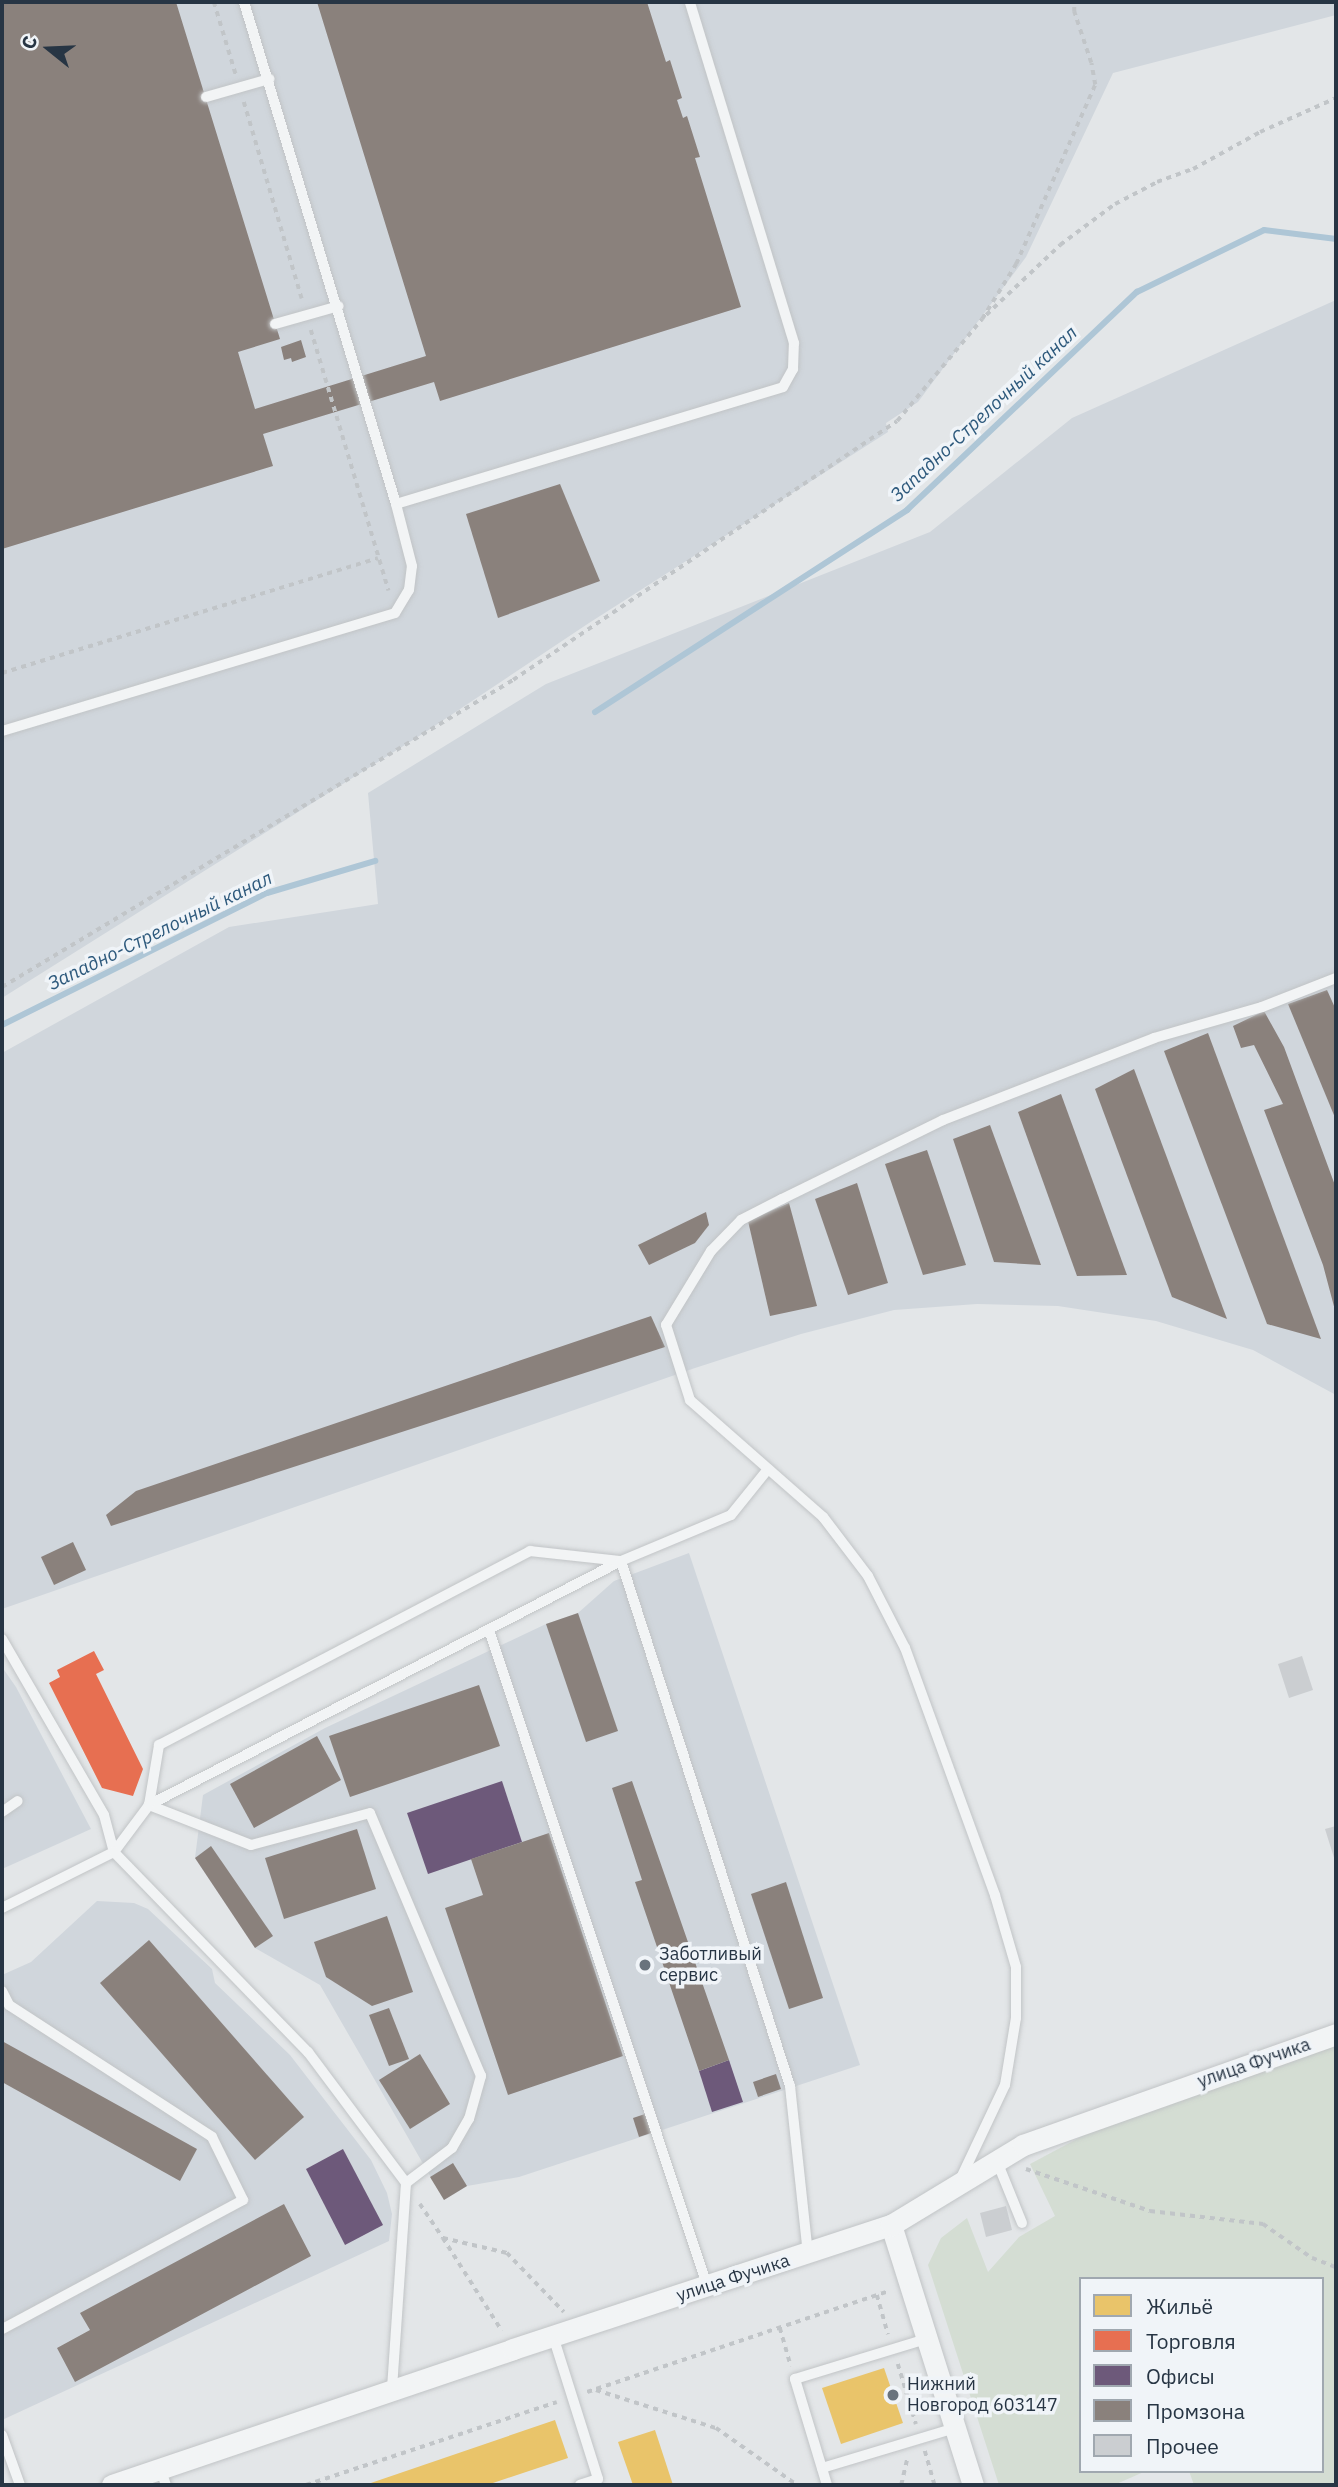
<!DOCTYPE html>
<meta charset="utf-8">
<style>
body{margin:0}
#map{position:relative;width:1338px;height:2487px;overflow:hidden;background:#e3e6e8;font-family:"IBM Plex Sans",sans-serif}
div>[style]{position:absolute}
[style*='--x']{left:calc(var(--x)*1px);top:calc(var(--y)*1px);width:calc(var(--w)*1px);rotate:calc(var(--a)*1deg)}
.built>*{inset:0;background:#d0d6dc}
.green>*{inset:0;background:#d4ddd3}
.homes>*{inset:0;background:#e9c46a}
.shops>*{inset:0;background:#e76f51}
.offices>*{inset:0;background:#6d597a}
.industry>*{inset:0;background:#8a817c}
.stream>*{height:6px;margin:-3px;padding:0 3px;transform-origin:3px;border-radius:3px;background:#aec6d6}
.building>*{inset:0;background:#cbced1}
.path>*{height:3.5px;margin-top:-1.75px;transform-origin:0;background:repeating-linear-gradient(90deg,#c1c5c8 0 5px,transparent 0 10px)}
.roads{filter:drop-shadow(0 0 2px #c1c4c6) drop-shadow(0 0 2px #c1c4c6)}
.lane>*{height:10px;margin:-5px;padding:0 5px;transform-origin:5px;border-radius:5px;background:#f2f4f5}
.street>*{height:21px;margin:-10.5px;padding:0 10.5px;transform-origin:10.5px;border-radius:10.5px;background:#f2f4f5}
.dots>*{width:19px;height:19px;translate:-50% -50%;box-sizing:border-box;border:4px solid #f0f4f8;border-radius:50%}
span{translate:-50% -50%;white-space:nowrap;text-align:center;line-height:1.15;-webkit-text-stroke:7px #f0f4f8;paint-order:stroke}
.poi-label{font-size:18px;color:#273544}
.left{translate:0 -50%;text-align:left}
.street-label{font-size:18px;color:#273544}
.water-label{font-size:19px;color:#2d597c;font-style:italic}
.frame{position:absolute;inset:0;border:4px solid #273544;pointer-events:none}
.legend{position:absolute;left:1079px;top:2277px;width:245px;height:196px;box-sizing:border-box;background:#f0f4f8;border:2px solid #a0a8b0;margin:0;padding:9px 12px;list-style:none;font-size:21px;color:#273544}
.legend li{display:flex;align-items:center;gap:14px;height:35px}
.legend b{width:35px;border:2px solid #a0a8b0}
.north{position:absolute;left:14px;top:14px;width:70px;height:70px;-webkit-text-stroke:5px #f0f4f8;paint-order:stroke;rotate:288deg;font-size:19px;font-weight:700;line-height:28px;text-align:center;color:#273544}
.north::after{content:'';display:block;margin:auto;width:24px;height:32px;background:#273544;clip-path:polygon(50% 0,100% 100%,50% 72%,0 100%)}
</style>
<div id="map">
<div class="built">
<i style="clip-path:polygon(2px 2px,1336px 2px,1336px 15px,1113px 73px,1026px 257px,918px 402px,886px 423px,888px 432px,589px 623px,424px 733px,2px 998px)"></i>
<i style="clip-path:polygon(1336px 300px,1336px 1395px,1253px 1350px,1156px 1321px,1058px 1306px,977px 1304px,894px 1310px,801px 1334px,695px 1368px,2px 1609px,2px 1053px,229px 927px,378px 904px,368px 793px,546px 684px,930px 532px,1072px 418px)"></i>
<i style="clip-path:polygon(689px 1553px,860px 2065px,519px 2177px,467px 2186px,444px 2200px,320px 1985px,255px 1948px,195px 1858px,203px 1795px,325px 1728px,546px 1624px,578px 1613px,614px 1581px)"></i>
<i style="clip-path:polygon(2px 1667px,16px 1687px,91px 1829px,2px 1869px)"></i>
<i style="clip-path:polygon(97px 1901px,134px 1903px,148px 1909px,212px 1969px,215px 1983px,290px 2055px,371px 2160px,387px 2193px,392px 2214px,389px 2241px,2px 2420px,2px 1975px,31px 1962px)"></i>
</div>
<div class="green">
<i style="clip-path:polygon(1336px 2043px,1336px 2485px,1194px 2485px,1189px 2471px,1322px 2471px,1322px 2279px,1081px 2279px,1081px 2471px,1146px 2471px,1114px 2485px,999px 2485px,928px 2265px,941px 2238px,967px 2218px,988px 2272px,1019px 2237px,1055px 2216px,1030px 2164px,1133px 2109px)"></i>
</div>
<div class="homes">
<i style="clip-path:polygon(884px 2368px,903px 2423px,841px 2444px,822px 2388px)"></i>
<i style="clip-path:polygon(555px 2420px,568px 2458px,487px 2485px,365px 2485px)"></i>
<i style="clip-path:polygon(655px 2430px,673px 2485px,633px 2485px,618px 2442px)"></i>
</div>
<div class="shops">
<i style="clip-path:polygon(94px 1651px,104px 1670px,96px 1674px,143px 1769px,133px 1796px,102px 1788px,49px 1683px,60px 1677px,57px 1670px)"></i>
</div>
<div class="offices">
<i style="clip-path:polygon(502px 1781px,522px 1842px,428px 1874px,407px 1813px)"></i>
<i style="clip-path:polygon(729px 2060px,743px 2102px,712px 2112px,699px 2071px)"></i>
<i style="clip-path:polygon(343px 2149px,383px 2225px,345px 2245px,306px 2169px)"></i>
</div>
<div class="industry">
<i style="clip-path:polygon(2px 2px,176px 2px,280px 339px,238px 352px,255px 409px,426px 356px,317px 2px,647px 2px,666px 62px,670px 60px,682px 98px,677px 100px,683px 118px,687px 116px,700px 157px,695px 158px,741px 307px,440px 401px,434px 382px,263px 434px,273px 466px,2px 549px)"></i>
<i style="clip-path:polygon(301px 340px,306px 357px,292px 362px,291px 358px,284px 360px,281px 347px)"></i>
<i style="clip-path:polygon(560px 484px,600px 581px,498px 618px,466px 514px)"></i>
<i style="clip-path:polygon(1327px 990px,1336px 1010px,1336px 1120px,1288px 1004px)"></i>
<i style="clip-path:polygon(1264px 1011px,1284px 1047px,1336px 1188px,1336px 1314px,1323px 1265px,1264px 1110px,1283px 1104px,1254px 1045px,1241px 1048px,1233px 1026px)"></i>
<i style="clip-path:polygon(1208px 1033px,1321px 1339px,1267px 1324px,1164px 1051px)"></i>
<i style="clip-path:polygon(1134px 1069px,1227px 1319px,1172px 1297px,1095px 1089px)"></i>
<i style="clip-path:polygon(1061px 1094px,1127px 1275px,1077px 1276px,1018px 1112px)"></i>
<i style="clip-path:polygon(990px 1125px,1041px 1265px,994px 1262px,953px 1139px)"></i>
<i style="clip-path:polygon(927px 1150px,966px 1265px,923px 1275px,885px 1164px)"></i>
<i style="clip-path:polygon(857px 1183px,888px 1283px,848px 1295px,815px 1199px)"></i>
<i style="clip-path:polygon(789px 1203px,817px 1306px,770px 1316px,748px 1221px)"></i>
<i style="clip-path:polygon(706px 1212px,709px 1225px,695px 1243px,649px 1265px,638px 1245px)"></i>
<i style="clip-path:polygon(651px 1316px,665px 1347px,111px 1526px,106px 1515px,136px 1491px)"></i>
<i style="clip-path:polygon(73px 1542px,86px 1570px,54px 1585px,41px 1557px)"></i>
<i style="clip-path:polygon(578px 1613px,618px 1731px,586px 1742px,546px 1624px)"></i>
<i style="clip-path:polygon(479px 1685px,500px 1746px,350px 1797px,329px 1736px)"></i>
<i style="clip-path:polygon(317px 1736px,341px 1780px,254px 1828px,230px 1784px)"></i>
<i style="clip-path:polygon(632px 1781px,729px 2060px,699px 2071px,635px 1882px,642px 1880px,612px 1788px)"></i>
<i style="clip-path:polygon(357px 1829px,376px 1889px,284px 1919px,265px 1858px)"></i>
<i style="clip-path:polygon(549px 1833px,623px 2056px,508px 2095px,445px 1908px,483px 1895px,471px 1859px)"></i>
<i style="clip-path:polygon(211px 1846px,273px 1936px,255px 1948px,195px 1858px)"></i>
<i style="clip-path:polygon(786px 1882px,823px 1998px,789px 2009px,751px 1894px)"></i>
<i style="clip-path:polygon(387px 1916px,413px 1992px,372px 2006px,326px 1977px,314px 1942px)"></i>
<i style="clip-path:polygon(149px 1940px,304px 2117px,255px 2160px,100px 1983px)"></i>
<i style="clip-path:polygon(389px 2008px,409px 2059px,389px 2066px,369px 2015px)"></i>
<i style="clip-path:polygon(2px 2041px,197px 2149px,180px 2181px,2px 2082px)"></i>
<i style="clip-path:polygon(420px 2054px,450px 2104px,410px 2129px,379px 2080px)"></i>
<i style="clip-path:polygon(776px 2074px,781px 2089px,758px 2097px,753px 2082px)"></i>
<i style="clip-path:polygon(645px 2114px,651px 2133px,639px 2137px,633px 2118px)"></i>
<i style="clip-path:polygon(453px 2163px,467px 2186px,444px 2200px,430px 2177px)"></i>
<i style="clip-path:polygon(284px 2204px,311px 2256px,75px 2382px,57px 2348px,90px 2330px,80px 2313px)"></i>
</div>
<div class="stream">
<i style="--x:595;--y:712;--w:372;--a:-32.9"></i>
<i style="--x:907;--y:510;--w:317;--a:-43.5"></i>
<i style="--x:1137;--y:292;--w:141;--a:-26"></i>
<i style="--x:1264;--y:230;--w:73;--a:7.1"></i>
<i style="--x:2;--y:1025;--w:296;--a:-26.5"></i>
<i style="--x:267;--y:893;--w:113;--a:-16.5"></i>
</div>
<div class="building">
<i style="clip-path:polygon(1302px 1656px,1313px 1690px,1289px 1698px,1278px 1664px)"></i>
<i style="clip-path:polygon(1336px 1826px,1336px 1864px,1325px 1829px)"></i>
<i style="clip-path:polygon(1006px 2206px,1012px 2230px,986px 2237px,980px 2213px)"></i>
</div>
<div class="path">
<i style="--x:214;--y:2;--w:76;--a:73.2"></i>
<i style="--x:244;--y:102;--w:205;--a:73.6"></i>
<i style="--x:986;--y:315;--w:102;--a:-43.4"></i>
<i style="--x:1060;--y:245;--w:69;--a:-36.7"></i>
<i style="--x:1115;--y:204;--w:47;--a:-27.6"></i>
<i style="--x:1157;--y:182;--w:38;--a:-20"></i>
<i style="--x:1193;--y:169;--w:77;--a:-28.9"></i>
<i style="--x:1260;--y:132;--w:83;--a:-24.1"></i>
<i style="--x:311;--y:330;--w:272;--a:73.4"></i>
<i style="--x:2;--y:673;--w:393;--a:-17"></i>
<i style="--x:2;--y:987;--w:596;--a:-31"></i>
<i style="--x:513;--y:680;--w:463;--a:-34"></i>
<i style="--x:897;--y:421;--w:133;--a:-50.2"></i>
<i style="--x:982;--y:319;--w:65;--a:-58.3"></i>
<i style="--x:1016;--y:264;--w:196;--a:-66.2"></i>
<i style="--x:1095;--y:85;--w:22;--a:-100"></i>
<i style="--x:1091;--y:63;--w:54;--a:-108.4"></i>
<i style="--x:1074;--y:12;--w:10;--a:-90"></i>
<i style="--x:1026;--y:2169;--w:131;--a:18.7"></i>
<i style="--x:1150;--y:2211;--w:114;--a:6.6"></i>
<i style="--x:1263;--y:2224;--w:60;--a:34.8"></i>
<i style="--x:1312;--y:2258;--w:26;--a:21"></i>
<i style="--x:420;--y:2204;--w:41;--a:55.9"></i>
<i style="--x:443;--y:2238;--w:66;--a:13.2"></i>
<i style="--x:507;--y:2253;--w:82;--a:46"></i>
<i style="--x:443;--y:2238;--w:110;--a:57.6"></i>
<i style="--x:877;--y:2295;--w:41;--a:74.2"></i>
<i style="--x:780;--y:2328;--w:40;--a:74"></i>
<i style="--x:898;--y:2364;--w:63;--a:73.3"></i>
<i style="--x:596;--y:2390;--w:126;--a:17.6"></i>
<i style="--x:716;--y:2428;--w:99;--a:35.1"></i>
<i style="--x:587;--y:2392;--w:318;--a:-18.5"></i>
<i style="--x:925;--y:2451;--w:35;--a:74"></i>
<i style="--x:306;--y:2485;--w:264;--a:-18.3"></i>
<i style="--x:901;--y:2485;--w:26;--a:-77"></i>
</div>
<div class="roads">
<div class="lane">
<i style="--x:206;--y:97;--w:66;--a:-15.9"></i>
<i style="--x:275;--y:324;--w:66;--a:-15.7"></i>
<i style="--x:396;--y:504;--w:404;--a:-16.8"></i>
<i style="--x:783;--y:387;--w:21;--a:-61"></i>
<i style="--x:793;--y:369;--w:26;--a:-88"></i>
<i style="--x:794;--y:343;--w:357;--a:-107"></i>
<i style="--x:2;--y:731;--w:410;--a:-16.7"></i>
<i style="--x:395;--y:613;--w:27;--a:-59"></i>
<i style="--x:409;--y:590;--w:24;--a:-83"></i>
<i style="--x:412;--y:566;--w:64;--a:-104.5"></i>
<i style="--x:396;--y:504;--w:525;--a:-106.85"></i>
<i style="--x:489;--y:1630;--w:690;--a:71.59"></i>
<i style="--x:2;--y:1639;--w:203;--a:59.9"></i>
<i style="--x:104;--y:1815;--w:38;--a:75"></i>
<i style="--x:114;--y:1852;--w:59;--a:-53.3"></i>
<i style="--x:149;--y:1805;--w:531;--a:-27.34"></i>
<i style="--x:621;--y:1561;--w:119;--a:-22.7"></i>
<i style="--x:731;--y:1515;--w:59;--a:-51.2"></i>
<i style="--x:2;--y:1812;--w:19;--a:-35"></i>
<i style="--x:2;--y:1908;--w:125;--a:-26.6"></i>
<i style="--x:114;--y:1852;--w:279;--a:45.9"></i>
<i style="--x:308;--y:2052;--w:164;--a:53.2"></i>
<i style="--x:406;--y:2183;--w:208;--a:93.9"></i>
<i style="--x:2;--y:1991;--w:16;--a:63"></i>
<i style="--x:9;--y:2005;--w:242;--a:33"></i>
<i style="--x:212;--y:2137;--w:70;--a:63.8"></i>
<i style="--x:243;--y:2200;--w:273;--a:151.8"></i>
<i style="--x:996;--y:2159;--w:69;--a:67.9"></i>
<i style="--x:960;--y:2180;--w:105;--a:-64.7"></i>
<i style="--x:1005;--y:2085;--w:68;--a:-80.7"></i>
<i style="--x:1016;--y:2018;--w:51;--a:-90"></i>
<i style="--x:1016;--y:1967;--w:75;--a:-106.3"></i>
<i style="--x:995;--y:1895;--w:263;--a:-110"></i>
<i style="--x:905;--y:1648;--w:81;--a:-117.2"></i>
<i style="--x:868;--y:1576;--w:74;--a:-127.3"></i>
<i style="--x:823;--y:1517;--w:177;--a:-138.7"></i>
<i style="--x:690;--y:1400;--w:79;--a:-107.7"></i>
<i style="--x:666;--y:1325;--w:87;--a:-58.7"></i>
<i style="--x:711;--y:1251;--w:43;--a:-45.9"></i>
<i style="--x:741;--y:1220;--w:46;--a:-27.1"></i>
<i style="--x:782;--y:1199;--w:179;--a:-26.1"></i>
<i style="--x:943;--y:1120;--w:226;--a:-21.2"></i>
<i style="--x:1154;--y:1038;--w:112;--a:-16"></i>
<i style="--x:1262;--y:1007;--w:79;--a:-21.4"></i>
<i style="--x:406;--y:2183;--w:58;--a:-37.3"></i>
<i style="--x:452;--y:2148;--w:34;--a:-60"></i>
<i style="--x:469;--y:2119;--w:45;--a:-74.4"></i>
<i style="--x:481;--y:2076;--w:285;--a:-112.9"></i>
<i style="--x:370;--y:1813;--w:123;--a:164.9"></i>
<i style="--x:251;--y:1845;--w:110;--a:-158.6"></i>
<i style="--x:149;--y:1805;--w:61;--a:-80.5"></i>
<i style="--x:159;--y:1745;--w:419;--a:-27.6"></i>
<i style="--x:530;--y:1551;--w:92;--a:6.3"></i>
<i style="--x:621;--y:1561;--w:552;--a:72.16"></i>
<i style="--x:790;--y:2086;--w:169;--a:83.9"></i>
<i style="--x:553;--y:2336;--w:150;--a:72.5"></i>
<i style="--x:598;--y:2479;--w:19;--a:162"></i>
<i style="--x:2;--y:2435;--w:53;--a:70.2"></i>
<i style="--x:822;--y:2468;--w:139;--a:-16.7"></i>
<i style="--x:161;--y:2470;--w:16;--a:72"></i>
<i style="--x:827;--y:2485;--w:111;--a:-106.8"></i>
<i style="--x:795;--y:2379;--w:137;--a:-17"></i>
</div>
<div class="street">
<i style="--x:891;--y:2225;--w:273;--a:72.5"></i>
<i style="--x:112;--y:2485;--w:423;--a:-18.7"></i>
<i style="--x:513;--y:2349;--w:398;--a:-18.2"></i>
<i style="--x:891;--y:2225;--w:154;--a:-31.2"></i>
<i style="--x:1023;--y:2145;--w:332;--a:-19.5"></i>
</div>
</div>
<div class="dots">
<i style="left:645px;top:1965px;background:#69737d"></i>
<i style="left:893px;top:2395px;background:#69737d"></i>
</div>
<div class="poi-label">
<span class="left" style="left:659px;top:1965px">Заботливый<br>сервис</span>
<span class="left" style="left:907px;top:2395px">Нижний<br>Новгород 603147</span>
</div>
<div class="street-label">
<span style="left:1254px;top:2063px;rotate:-19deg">улица Фучика</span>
<span style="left:733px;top:2278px;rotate:-18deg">улица Фучика</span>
</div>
<div class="water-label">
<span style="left:984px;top:414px;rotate:-43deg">Западно-Стрелочный канал</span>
<span style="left:160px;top:931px;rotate:-26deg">Западно-Стрелочный канал</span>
</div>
<div class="frame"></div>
<ul class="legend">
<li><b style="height:19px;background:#e9c46a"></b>Жильё</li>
<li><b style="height:19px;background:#e76f51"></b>Торговля</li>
<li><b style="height:19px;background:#6d597a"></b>Офисы</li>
<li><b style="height:19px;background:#8a817c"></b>Промзона</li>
<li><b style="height:19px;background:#cbced1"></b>Прочее</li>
</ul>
<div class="north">С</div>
</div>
